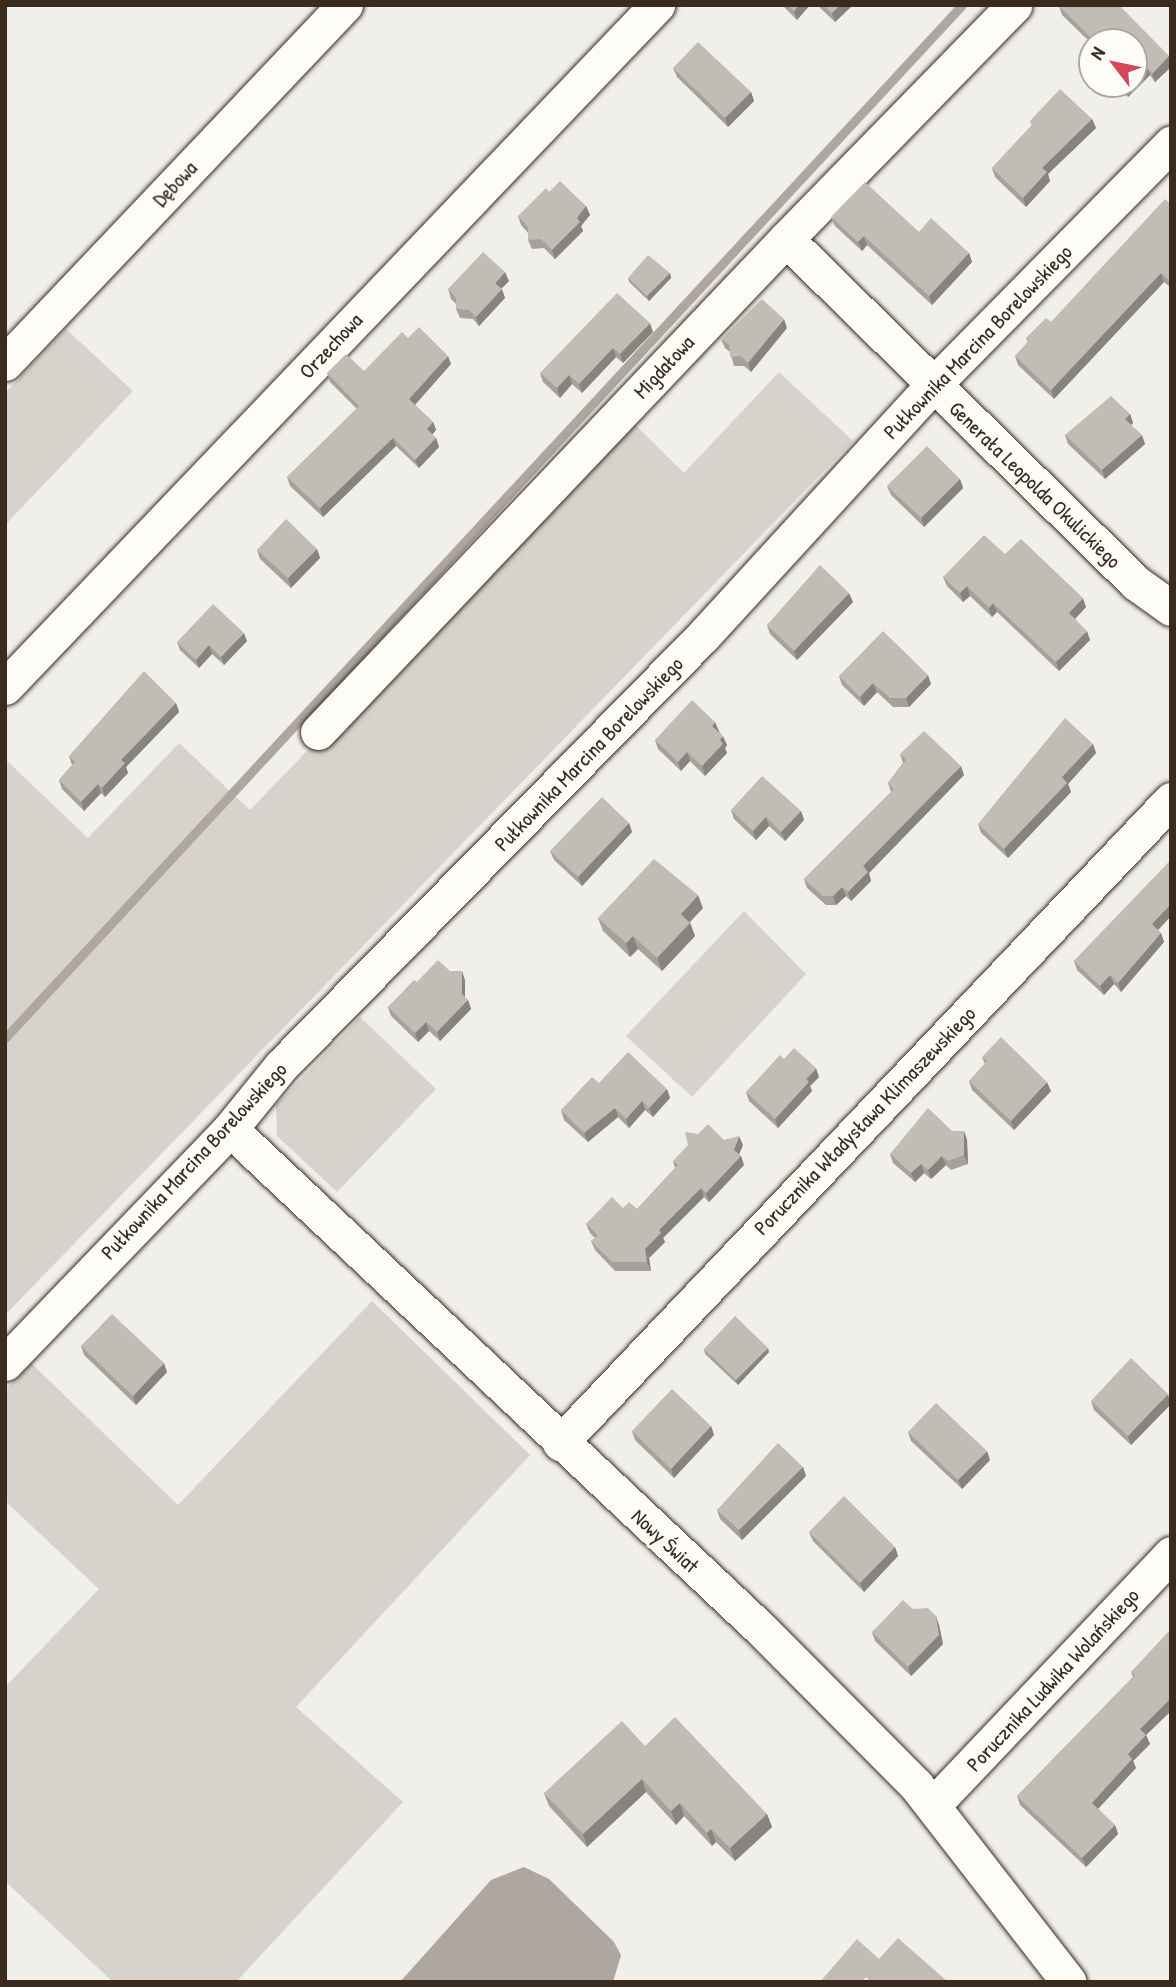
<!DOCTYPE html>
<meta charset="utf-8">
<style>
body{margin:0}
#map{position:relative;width:1176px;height:1987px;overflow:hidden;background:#f1efea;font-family:"Patrick Hand",sans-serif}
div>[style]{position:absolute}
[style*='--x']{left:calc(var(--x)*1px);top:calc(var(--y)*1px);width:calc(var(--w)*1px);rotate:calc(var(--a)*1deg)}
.green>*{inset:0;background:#d7d2cc}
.water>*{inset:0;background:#aea69f}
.stream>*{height:9px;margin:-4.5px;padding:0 4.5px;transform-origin:4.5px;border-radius:4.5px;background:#aea69f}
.roads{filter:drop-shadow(0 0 2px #3b2a1e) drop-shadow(0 0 2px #3b2a1e)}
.minor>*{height:35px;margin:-17.5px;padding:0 17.5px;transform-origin:17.5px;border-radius:17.5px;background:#fdfcf7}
.wall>*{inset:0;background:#a6a29b}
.shaded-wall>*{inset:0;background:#87847e}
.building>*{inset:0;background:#c1bcb4}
span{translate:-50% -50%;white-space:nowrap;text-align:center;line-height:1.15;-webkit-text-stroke:6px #fdfcf7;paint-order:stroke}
.street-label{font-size:21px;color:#3b2a1e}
.frame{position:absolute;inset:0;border:7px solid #3b2a1e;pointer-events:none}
.north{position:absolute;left:1078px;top:28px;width:70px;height:70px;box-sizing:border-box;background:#fdfcf7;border:2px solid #afa8a0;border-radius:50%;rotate:302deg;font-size:19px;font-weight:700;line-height:28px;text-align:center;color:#3b2a1e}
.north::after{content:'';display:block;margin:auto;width:24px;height:32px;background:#d1495b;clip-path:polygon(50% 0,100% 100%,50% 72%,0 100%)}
</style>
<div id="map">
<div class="green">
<i style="clip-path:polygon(66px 329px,133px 391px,5px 525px,5px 393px)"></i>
<i style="clip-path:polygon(779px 372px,853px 441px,5px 1315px,5px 759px,88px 838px,179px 743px,250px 810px,628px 418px,684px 473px)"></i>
<i style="clip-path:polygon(744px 911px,806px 974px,692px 1097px,626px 1036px)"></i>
<i style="clip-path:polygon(360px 1017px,436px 1089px,337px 1192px,277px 1136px,276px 1105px)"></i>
<i style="clip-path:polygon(372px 1301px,530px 1455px,296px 1707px,403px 1802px,236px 1982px,113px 1982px,5px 1881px,5px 1687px,99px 1589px,5px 1501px,5px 1390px,31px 1363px,178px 1505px)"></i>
</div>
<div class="water">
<i style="clip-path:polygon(524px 1867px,549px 1879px,614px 1942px,621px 1955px,613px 1982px,400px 1982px,491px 1880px)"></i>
</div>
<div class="stream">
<i style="--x:5;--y:1038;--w:1408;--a:-47.19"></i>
</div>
<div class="roads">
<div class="minor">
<i style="--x:786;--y:239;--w:491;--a:44.5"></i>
<i style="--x:1136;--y:583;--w:43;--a:35.5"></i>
<i style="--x:5;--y:363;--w:494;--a:-46.5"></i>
<i style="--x:5;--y:687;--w:944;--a:-46.29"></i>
<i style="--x:318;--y:732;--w:680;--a:-46.49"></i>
<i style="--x:786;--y:239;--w:327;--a:-45.7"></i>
<i style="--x:230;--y:1129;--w:732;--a:43.28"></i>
<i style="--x:763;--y:1631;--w:217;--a:45.2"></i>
<i style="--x:916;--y:1785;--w:249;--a:52.2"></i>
<i style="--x:5;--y:1363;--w:325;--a:-46.1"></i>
<i style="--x:230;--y:1129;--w:81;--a:-51"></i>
<i style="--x:281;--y:1066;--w:602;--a:-45.54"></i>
<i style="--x:703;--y:636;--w:340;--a:-47.5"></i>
<i style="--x:933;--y:385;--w:339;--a:-45.4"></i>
<i style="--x:560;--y:1443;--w:887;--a:-46.46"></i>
<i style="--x:933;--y:1805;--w:346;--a:-46.5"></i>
</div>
</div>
<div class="wall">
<i style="clip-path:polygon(782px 5px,810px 5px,797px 20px)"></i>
<i style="clip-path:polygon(817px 5px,853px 5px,835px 22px)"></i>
<i style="clip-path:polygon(1059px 6px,1169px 56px,1171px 60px,1171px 67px,1155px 82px,1150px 75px,1128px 97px,1116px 84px,1134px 84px,1134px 42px,1092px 42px,1092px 44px,1062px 15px)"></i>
<i style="clip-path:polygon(673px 68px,751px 92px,754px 101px,728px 127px,677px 77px)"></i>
<i style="clip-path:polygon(1092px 119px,1096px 128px,1048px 174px,1050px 181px,1026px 207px,995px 177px,992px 168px,1032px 125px,1030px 121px)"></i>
<i style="clip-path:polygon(549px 192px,586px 206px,590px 215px,581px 226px,583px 231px,555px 259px,544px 248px,532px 249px,528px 240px,528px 233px,521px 225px,518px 216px)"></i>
<i style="clip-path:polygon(1171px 204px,1171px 288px,1164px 282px,1054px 399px,1018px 365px,1015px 356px,1028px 342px,1026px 338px,1051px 322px)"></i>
<i style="clip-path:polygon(831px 217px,919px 232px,969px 253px,972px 262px,932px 305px,867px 245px,862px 251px,835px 226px)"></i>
<i style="clip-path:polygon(670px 273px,671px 278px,649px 301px,629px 282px,628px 278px)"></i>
<i style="clip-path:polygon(509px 281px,501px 289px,505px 298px,479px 326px,473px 319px,460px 318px,456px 309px,456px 304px,451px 299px,448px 289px)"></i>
<i style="clip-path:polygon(787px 328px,751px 372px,744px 366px,734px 366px,730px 352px,725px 348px,721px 339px)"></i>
<i style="clip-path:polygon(653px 332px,623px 363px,616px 357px,582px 393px,572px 384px,560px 398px,543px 382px,540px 373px)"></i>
<i style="clip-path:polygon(408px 338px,451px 364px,415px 405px,433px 422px,436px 430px,432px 435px,436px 438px,439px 447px,419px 468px,396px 446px,323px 517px,290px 486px,287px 477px,357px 409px,330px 382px,327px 373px,364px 371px)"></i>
<i style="clip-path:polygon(1130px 414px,1133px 423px,1131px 425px,1145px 444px,1105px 479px,1068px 444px,1065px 435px)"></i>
<i style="clip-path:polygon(960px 479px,963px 488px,924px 527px,891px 495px,887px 486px)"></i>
<i style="clip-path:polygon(317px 549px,320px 558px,291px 588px,260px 559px,257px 550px)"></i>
<i style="clip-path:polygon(1005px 554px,1086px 607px,1075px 619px,1090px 640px,1059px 671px,997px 612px,992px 617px,970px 596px,963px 602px,947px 586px,943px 577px)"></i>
<i style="clip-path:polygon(853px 602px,797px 660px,770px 634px,767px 625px)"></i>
<i style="clip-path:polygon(247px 641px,224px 665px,212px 654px,199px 668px,180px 650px,177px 642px)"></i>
<i style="clip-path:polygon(839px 676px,931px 684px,909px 707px,893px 707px,877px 692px,864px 706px,842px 685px)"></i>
<i style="clip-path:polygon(176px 703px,179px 712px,126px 767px,128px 773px,105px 797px,101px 793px,84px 811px,62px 789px,59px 780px,72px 765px,69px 756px)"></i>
<i style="clip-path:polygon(719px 731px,727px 745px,725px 748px,727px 753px,705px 776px,690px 761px,681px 771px,658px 749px,655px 740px)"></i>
<i style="clip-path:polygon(1093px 744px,1096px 753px,1068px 784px,1071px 792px,1008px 858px,981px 833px,978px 824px)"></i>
<i style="clip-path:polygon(900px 754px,964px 775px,869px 873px,871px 881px,851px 901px,846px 896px,836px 905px,826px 905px,807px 888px,804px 879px,891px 792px,888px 783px,903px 763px)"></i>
<i style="clip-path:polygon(731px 810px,801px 811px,804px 820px,785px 841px,769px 826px,756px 840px,734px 819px)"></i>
<i style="clip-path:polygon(629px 823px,632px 832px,582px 886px,554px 860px,550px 851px)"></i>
<i style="clip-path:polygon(1171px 860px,1171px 916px,1158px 930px,1161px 933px,1164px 942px,1121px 992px,1114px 984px,1104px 995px,1077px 970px,1074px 961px)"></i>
<i style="clip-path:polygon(703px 908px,690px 922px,695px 936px,662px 971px,638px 949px,630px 957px,603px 931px,598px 918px)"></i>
<i style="clip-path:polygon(450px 971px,465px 980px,465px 998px,468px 1000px,471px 1009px,440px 1041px,429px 1031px,418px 1042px,391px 1016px,388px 1007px,417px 982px)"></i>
<i style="clip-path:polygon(982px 1057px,1051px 1091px,1014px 1130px,972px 1090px,969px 1081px,985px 1064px)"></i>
<i style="clip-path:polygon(784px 1059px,819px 1077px,810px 1086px,812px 1091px,778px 1128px,749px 1101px,746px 1092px)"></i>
<i style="clip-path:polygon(599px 1083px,667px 1089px,670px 1098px,653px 1117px,645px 1110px,629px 1128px,618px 1117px,588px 1142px,564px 1120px,561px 1110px)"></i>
<i style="clip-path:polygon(952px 1131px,964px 1131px,967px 1140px,968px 1164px,951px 1170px,946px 1165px,931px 1179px,924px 1173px,915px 1182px,893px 1163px,890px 1154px)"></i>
<i style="clip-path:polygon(724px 1140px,743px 1145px,739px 1154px,741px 1156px,744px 1165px,709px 1202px,704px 1197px,663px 1238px,665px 1242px,649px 1258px,651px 1271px,615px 1271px,595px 1250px,591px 1241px,595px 1238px,590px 1233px,586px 1224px,623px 1208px,637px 1209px,675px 1168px,673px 1161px)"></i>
<i style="clip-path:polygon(81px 1346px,167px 1372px,136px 1405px,84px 1355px)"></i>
<i style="clip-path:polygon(704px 1349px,769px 1352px,738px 1385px,705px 1354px)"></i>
<i style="clip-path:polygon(1091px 1401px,1171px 1401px,1171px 1404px,1131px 1445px,1094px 1410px)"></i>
<i style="clip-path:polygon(711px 1426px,714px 1435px,674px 1478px,635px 1440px,632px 1431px)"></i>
<i style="clip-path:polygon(908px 1432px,990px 1460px,962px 1489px,911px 1441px)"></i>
<i style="clip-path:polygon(803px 1467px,806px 1476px,742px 1540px,720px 1519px,717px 1510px)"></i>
<i style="clip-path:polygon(809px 1532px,895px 1547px,898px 1556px,864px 1592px,813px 1541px)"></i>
<i style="clip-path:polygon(913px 1609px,939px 1625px,943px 1644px,911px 1676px,875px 1641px,872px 1632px)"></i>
<i style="clip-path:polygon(1171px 1632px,1171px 1711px,1146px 1735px,1150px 1744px,1133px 1761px,1136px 1768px,1098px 1809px,1115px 1825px,1118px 1834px,1086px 1867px,1020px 1805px,1017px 1796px,1133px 1677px,1131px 1672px)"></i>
<i style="clip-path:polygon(645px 1746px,767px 1814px,772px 1827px,735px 1861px,716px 1842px,712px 1846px,684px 1816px,676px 1825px,646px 1792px,587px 1847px,549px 1806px,544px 1793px)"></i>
</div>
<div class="shaded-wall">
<i style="clip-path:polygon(799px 5px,810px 5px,797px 20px,794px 11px)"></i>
<i style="clip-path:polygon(840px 5px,853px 5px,835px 22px,832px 13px)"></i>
<i style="clip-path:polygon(1169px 56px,1171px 60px,1171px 67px,1155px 82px,1152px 74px)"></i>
<i style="clip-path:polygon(1147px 67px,1150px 75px,1128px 97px,1125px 89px,1129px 84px,1134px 84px,1134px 79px)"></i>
<i style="clip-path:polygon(751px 92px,754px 101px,728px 127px,725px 118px)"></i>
<i style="clip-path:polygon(1092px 119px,1096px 128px,1048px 174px,1050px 181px,1026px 207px,1023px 198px,1042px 168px)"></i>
<i style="clip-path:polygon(586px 206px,590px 215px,581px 226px,583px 231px,555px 259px,552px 250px)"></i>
<i style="clip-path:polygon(864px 236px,867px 245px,862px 251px,858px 242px)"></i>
<i style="clip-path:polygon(969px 253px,972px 262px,932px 305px,929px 296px)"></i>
<i style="clip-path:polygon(505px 272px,509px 281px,498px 292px,495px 283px)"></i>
<i style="clip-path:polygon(670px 273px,671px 278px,649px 301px,647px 296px)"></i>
<i style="clip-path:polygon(1161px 273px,1164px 282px,1054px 399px,1051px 390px)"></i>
<i style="clip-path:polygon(502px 289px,505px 298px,479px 326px,476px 317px)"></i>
<i style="clip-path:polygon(784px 319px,787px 328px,751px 372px,748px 363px)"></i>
<i style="clip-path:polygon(650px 323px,653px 332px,623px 363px,620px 354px)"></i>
<i style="clip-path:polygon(613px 348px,616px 357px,582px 393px,579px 384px)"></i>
<i style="clip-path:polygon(448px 356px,451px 364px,412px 408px,409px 399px)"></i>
<i style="clip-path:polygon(569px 375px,572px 384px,560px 398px,557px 388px)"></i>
<i style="clip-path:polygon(1130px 414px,1133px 423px,1128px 428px,1125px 419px)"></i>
<i style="clip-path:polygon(433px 422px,436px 430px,430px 437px,427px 429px)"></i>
<i style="clip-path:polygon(1142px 435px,1145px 444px,1105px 479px,1102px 470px)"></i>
<i style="clip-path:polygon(393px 438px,396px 446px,323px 517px,320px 508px)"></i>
<i style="clip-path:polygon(436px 438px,439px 447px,419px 468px,415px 460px)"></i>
<i style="clip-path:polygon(960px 479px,963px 488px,924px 527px,921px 518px)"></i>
<i style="clip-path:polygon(317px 549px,320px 558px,291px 588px,288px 578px)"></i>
<i style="clip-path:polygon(967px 586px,970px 596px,963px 602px,960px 593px)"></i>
<i style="clip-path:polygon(849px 593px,853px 602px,797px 660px,794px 651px)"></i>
<i style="clip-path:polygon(1083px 598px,1086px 607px,1072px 622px,1069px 613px)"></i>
<i style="clip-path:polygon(993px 603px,997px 612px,992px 617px,989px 608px)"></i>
<i style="clip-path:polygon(1087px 631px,1090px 640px,1059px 671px,1056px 662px)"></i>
<i style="clip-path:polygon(244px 633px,247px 641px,224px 665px,221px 657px)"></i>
<i style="clip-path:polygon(209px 645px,212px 654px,199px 668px,196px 660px)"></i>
<i style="clip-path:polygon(928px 675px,931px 684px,909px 707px,906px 698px)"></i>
<i style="clip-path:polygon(873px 683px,877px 692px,864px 706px,860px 697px)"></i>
<i style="clip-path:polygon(176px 703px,179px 712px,126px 767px,128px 773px,105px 797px,102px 788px,121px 760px)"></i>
<i style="clip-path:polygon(715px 722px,719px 731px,715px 735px,712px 726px)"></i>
<i style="clip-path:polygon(723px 736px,727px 745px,725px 748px,727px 753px,705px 776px,702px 766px)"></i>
<i style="clip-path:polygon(1093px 744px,1096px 753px,1068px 784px,1071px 792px,1008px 858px,1004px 849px,1062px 777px)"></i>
<i style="clip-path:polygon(687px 752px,690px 761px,681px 771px,678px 762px)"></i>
<i style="clip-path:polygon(961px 766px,964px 775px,869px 873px,871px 881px,851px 901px,848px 892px,863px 866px)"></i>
<i style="clip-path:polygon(98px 784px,101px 793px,84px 811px,81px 802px)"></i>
<i style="clip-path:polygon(801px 811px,804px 820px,785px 841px,781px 832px)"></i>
<i style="clip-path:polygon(766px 817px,769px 826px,756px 840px,753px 831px)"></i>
<i style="clip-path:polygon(629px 823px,632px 832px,582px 886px,578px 877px)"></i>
<i style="clip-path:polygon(842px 887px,846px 896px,836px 905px,833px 896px)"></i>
<i style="clip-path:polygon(698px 895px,703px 908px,685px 927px,681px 914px)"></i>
<i style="clip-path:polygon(1171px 904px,1171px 916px,1155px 933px,1152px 924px)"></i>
<i style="clip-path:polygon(690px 923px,695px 936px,662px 971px,657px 958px)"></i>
<i style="clip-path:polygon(1161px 933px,1164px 942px,1121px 992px,1118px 983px)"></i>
<i style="clip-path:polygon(633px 936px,638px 949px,630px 957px,626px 943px)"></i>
<i style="clip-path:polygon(462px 971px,465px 980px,465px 1003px,468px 1000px,471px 1009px,440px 1041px,437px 1032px,462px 994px)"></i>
<i style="clip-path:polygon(1110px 975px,1114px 984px,1104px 995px,1100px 986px)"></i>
<i style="clip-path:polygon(426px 1022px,429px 1031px,418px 1042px,415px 1033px)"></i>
<i style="clip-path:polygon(816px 1068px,819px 1077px,810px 1086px,812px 1091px,778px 1128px,775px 1119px)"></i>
<i style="clip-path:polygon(1047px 1082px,1051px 1091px,1014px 1130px,1011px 1121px)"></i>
<i style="clip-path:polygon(667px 1089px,670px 1098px,653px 1117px,649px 1108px)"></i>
<i style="clip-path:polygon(642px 1101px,645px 1110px,629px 1128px,626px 1119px)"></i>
<i style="clip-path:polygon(615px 1108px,618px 1117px,588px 1142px,584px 1133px)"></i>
<i style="clip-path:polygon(964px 1131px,967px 1140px,968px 1164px,964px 1155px)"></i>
<i style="clip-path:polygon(739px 1136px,743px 1145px,737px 1159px,734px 1150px)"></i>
<i style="clip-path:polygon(741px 1156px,744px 1165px,709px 1202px,706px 1193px)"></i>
<i style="clip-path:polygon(942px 1156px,946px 1165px,931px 1179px,928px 1170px)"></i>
<i style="clip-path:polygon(921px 1164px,924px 1173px,915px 1182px,911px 1173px)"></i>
<i style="clip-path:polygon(701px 1188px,704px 1197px,663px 1238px,665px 1242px,649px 1258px,651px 1271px,647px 1262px,645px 1249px,659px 1230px)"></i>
<i style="clip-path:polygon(768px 1348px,769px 1352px,738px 1385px,736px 1380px)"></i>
<i style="clip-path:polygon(164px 1363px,167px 1372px,136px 1405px,133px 1396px)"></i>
<i style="clip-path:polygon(1168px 1394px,1171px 1404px,1131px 1445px,1128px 1436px)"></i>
<i style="clip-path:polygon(711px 1426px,714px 1435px,674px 1478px,671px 1469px)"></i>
<i style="clip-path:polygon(987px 1451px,990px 1460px,962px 1489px,958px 1480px)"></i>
<i style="clip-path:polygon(803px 1467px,806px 1476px,742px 1540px,739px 1530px)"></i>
<i style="clip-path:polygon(895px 1547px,898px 1556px,864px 1592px,860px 1583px)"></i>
<i style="clip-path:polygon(936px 1616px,939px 1625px,943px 1644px,911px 1676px,908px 1667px)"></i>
<i style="clip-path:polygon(1171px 1698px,1171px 1711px,1146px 1735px,1150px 1744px,1133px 1761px,1136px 1768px,1095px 1812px,1092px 1803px,1128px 1754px,1140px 1729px)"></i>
<i style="clip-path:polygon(642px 1779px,646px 1792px,587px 1847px,583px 1834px)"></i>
<i style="clip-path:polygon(680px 1803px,684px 1816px,676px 1825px,671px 1811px)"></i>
<i style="clip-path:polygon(767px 1814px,772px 1827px,735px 1861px,730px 1848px)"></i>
<i style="clip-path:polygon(1115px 1825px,1118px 1834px,1086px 1867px,1082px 1858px)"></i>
<i style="clip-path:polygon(711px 1829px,716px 1842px,712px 1846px,707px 1833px)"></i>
</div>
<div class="building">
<i style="clip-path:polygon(788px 5px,799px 5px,794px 11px)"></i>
<i style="clip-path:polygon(823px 5px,840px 5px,832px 13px)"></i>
<i style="clip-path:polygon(1060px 5px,1119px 5px,1169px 56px,1152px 74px,1147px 67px,1134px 79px,1134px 42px,1095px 42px,1059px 6px)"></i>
<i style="clip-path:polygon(698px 42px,751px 92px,725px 118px,673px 68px)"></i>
<i style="clip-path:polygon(1120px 84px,1129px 84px,1125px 89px)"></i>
<i style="clip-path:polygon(1060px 89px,1092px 119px,1042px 168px,1047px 172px,1023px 198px,992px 168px,1033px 124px,1030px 121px)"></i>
<i style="clip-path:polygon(560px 181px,586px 206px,577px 218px,580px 222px,552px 250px,541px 239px,528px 240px,528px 227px,518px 216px,546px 188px,549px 192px)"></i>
<i style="clip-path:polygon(865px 182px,919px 232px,931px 218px,969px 253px,929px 296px,864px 236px,858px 242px,831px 217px)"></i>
<i style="clip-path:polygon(1165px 199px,1171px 204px,1171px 282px,1161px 273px,1051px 390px,1015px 356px,1029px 341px,1026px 338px,1046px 318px,1051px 322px)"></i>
<i style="clip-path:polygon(483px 252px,505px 272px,495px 283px,502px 289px,476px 317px,469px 310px,456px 309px,456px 298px,448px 289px)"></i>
<i style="clip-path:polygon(648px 255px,670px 273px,647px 296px,628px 278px)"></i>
<i style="clip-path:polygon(617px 293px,650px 323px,620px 354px,613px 348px,579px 384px,569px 375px,557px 388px,540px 373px)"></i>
<i style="clip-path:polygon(762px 299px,784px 319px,748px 363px,741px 356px,730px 357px,729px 345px,721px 339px)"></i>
<i style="clip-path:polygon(419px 327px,448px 356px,409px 399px,433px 422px,427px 429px,436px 438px,415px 460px,393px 438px,320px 508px,287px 477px,359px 406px,327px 373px,346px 354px,364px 371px,402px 332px,408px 338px)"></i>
<i style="clip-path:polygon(1111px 396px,1130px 414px,1125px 419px,1142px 435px,1102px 470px,1065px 435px)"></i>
<i style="clip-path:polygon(927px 446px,960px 479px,921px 518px,887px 486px)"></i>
<i style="clip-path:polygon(286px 519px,317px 549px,288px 578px,257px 550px)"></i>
<i style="clip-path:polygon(984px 535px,1005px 554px,1021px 539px,1083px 598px,1069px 613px,1087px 631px,1056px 662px,993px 603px,989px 608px,967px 586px,960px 593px,943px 577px)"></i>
<i style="clip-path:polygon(820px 565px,849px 593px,794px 651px,767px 625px)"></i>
<i style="clip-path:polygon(213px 604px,244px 633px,221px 657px,209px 645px,196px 660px,177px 642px)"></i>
<i style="clip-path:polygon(883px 631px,928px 675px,906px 698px,890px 698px,873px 683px,860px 697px,839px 676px)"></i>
<i style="clip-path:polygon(144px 671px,176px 703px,121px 760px,125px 763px,102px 788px,98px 784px,81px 802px,59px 780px,75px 762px,69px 756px)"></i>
<i style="clip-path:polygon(692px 700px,715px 722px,712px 726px,723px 736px,720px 740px,723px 744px,702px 766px,687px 752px,678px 762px,655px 740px)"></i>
<i style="clip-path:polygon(1065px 718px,1093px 744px,1062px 777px,1067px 783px,1004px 849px,978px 824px)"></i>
<i style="clip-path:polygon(924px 731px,961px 766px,863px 866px,868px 872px,848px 892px,842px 887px,833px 896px,823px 896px,804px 879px,894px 789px,888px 783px,906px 760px,900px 754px)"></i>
<i style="clip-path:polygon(762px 776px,801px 811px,781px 832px,766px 817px,753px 831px,731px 810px)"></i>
<i style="clip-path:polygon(602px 797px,629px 823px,578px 877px,550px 851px)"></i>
<i style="clip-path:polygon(654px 859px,698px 895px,681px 914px,690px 923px,657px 958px,633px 936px,626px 943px,598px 918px)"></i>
<i style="clip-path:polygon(1171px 860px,1171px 904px,1152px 924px,1161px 933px,1118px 983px,1110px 975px,1100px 986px,1074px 961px)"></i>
<i style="clip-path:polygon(438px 960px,450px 971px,462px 971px,462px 994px,468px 1000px,437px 1032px,426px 1022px,415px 1033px,388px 1007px,414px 980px,417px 982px)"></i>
<i style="clip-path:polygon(1001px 1037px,1047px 1082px,1011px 1121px,969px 1081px,987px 1061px,982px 1057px)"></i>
<i style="clip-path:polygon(794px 1048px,816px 1068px,806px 1079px,809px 1082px,775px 1119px,746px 1092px,780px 1055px,784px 1059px)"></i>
<i style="clip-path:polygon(628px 1052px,667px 1089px,649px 1108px,642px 1101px,626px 1119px,615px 1108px,584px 1133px,561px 1110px,592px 1077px,599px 1083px)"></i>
<i style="clip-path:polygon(928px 1108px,952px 1131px,964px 1131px,964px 1155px,948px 1161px,942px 1156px,928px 1170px,921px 1164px,911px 1173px,890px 1154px)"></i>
<i style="clip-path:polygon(708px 1124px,724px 1140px,739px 1136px,734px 1150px,741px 1156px,706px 1193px,701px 1188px,659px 1230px,661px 1233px,645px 1249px,647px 1262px,612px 1262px,591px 1241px,598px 1235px,586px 1224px,612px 1197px,623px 1208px,629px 1202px,637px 1209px,678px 1165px,673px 1161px,688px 1145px,685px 1132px,698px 1134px)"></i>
<i style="clip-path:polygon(112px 1314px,164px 1363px,133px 1396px,81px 1346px)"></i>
<i style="clip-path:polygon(735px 1316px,768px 1348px,736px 1380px,704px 1349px)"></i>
<i style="clip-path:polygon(1131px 1358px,1168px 1394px,1128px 1436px,1091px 1401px)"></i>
<i style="clip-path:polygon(672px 1389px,711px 1426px,671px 1469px,632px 1431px)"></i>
<i style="clip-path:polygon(936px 1403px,987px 1451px,958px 1480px,908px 1432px)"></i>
<i style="clip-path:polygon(778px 1443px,803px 1467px,739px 1530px,717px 1510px)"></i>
<i style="clip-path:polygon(844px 1496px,895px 1547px,860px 1583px,809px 1532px)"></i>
<i style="clip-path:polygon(903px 1600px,913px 1609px,928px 1608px,936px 1616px,939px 1635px,908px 1667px,872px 1632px)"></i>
<i style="clip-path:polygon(1169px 1631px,1171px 1632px,1171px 1698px,1140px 1729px,1146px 1735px,1128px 1754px,1132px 1759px,1092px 1803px,1115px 1825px,1082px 1858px,1017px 1796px,1135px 1675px,1131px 1672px)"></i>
<i style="clip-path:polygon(675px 1717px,767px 1814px,730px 1848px,711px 1829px,707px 1833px,680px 1803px,671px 1811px,642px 1779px,583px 1834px,544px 1793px,622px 1721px,645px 1746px)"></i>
<i style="clip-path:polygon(898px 1938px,948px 1982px,871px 1982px,866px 1977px,862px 1982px,820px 1982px,857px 1939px,879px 1959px)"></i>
</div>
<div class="street-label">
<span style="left:175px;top:184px;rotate:-47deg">Dębowa</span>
<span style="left:978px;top:342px;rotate:-46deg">Pułkownika Marcina Borelowskiego</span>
<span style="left:331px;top:346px;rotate:-47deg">Orzechowa</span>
<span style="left:664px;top:367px;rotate:-47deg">Migdałowa</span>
<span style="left:1035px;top:485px;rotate:44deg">Generała Leopolda Okulickiego</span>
<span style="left:589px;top:754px;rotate:-46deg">Pułkownika Marcina Borelowskiego</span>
<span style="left:865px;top:1121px;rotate:-46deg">Porucznika Władysława Klimaszewskiego</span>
<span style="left:194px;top:1161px;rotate:-47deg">Pułkownika Marcina Borelowskiego</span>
<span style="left:665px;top:1541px;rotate:43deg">Nowy Świat</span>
<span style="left:1053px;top:1680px;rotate:-47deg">Porucznika Ludwika Wolańskiego</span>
</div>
<div class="frame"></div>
<div class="north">N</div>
</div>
